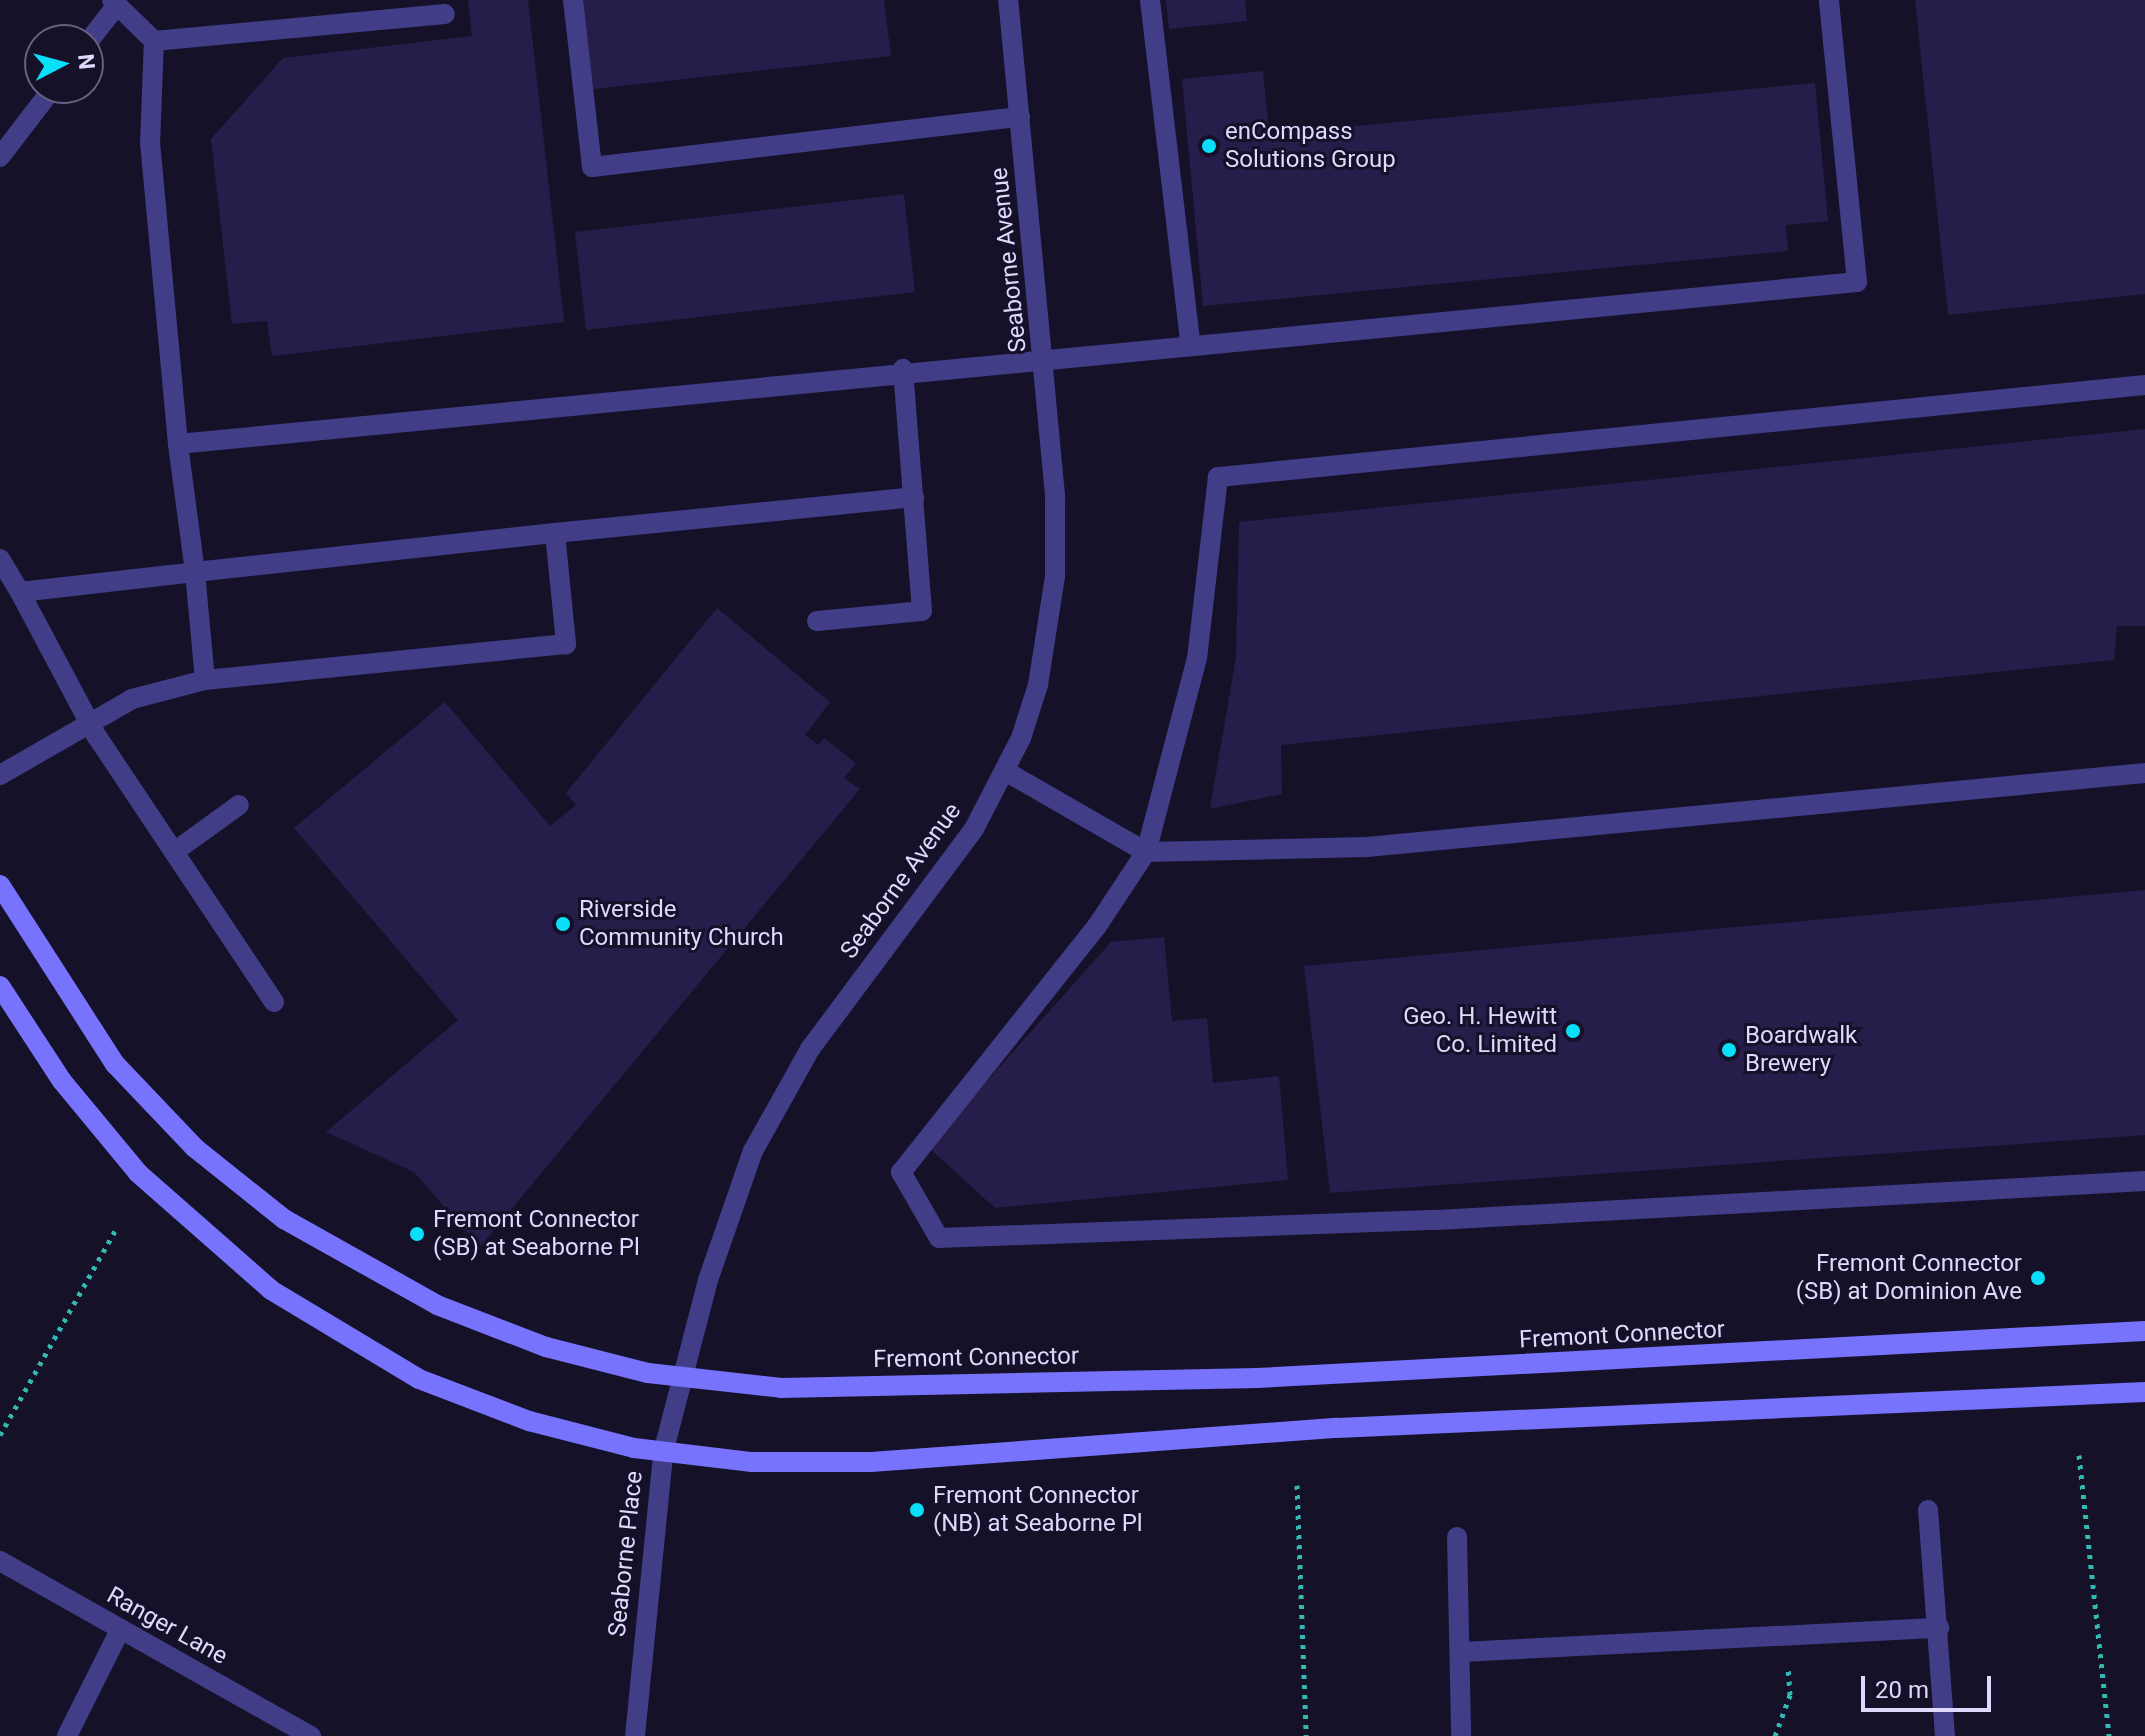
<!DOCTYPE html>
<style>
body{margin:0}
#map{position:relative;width:2145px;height:1736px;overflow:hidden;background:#151129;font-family:Roboto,sans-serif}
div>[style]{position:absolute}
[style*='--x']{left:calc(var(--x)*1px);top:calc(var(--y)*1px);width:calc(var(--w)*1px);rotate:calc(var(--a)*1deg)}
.building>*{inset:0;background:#271d4a}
.path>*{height:5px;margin-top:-2.5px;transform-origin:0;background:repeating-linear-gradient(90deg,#33b9b3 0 4px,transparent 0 10px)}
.service>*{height:20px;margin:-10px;padding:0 10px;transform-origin:10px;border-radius:10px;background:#413d87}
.minor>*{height:20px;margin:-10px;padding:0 10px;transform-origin:10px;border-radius:10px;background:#413d87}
.secondary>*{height:20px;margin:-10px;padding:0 10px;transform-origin:10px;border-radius:10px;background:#7873fc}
.dots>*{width:22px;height:22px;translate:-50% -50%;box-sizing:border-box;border:4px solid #151129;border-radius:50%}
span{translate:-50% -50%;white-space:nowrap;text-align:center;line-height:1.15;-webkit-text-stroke:6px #151129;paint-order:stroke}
.poi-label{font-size:24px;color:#dedafe}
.left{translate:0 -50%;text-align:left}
.right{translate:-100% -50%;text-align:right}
.street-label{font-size:24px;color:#dedafe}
.north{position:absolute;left:24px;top:24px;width:80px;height:80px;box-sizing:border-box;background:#151129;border:2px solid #65617e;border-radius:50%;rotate:84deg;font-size:22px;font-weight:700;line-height:32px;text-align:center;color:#dedafe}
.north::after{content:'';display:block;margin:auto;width:28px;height:36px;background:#0adffa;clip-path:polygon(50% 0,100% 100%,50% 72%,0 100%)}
.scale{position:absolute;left:1861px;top:1676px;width:130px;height:36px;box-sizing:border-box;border:4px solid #dedafe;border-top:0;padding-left:10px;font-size:24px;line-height:28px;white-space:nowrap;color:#dedafe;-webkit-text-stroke:6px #151129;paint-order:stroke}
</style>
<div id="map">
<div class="building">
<i style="clip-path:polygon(468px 0,528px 0,564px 322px,272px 356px,267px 321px,232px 324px,211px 139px,283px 58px,472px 36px)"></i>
<i style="clip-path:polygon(575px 0,884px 0,891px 56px,585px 90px)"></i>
<i style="clip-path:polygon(1166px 0,1245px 0,1247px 21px,1169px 29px)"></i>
<i style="clip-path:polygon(1915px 0,2145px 0,2145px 294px,1948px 315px)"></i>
<i style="clip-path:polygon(1263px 71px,1269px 134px,1815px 83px,1828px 221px,1786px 225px,1788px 251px,1203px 306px,1182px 79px)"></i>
<i style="clip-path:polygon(904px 194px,915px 292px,586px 330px,575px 232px)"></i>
<i style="clip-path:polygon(2145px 429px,2145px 626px,2117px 626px,2114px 660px,1281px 745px,1282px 794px,1210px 809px,1236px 657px,1239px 522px)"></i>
<i style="clip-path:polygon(717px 608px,830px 702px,805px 735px,818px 745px,824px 738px,856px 763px,844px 778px,860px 789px,480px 1247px,414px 1172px,326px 1132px,458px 1020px,294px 828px,445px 702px,550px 826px,576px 805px,566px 793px)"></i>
<i style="clip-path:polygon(2145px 890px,2145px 1135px,1330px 1193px,1304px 966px)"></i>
<i style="clip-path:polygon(1164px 937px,1172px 1021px,1207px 1018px,1213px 1083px,1279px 1076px,1288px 1180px,995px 1208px,928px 1147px,1111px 942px)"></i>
</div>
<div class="path">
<i style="--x:0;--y:1435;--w:236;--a:-60.6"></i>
<i style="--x:2079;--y:1455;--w:283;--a:83.9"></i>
<i style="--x:1297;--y:1485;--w:251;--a:87.9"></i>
<i style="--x:1775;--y:1736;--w:44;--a:-69.9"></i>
<i style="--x:1790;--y:1695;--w:27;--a:-94"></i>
</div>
<div class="service">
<i style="--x:112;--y:0;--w:59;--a:44.3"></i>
<i style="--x:573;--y:0;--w:168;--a:83.5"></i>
<i style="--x:592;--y:167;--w:431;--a:-6.7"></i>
<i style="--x:1150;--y:0;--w:345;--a:83.3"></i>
<i style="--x:88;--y:42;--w:47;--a:-51.9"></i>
<i style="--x:0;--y:157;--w:87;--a:-52.5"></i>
<i style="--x:2145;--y:385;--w:932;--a:174.33"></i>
<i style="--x:1218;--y:477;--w:182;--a:96.6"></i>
<i style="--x:1197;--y:658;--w:201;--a:104.7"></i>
<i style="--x:1146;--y:852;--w:89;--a:123.5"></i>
<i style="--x:1097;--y:926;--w:315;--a:128.5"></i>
<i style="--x:901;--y:1172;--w:76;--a:60.1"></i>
<i style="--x:939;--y:1238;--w:498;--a:-2.1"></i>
<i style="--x:1437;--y:1220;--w:709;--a:-3.15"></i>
<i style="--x:178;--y:444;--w:301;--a:-95.3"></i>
<i style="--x:150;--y:144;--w:103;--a:-87.8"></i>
<i style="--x:154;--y:41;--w:292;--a:-5.3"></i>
<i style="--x:555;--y:533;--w:361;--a:-5.7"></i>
<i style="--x:0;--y:559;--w:39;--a:59"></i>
<i style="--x:817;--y:621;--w:105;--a:-5.4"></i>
<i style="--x:922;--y:611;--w:243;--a:-94.5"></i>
<i style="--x:1005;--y:771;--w:163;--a:29.9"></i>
<i style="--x:1146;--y:852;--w:221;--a:-1.3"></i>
<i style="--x:1367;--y:847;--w:782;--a:-5.43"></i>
<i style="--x:0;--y:775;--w:152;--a:-29.9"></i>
<i style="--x:132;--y:699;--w:75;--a:-14.6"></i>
<i style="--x:174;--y:852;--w:80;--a:-35.9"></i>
<i style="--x:274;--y:1002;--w:319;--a:-123.7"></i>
<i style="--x:97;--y:737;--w:164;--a:-118"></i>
<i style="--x:20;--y:592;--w:176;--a:-6.5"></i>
<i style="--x:195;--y:572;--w:362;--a:-6.2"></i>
<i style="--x:555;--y:533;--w:112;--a:84.3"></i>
<i style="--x:566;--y:644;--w:363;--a:174.3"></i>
<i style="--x:205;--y:680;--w:108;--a:-95.3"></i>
<i style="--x:195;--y:572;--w:129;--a:-97.6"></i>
<i style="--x:178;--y:444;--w:1687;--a:-5.51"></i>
<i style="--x:1857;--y:282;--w:283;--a:-95.7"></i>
<i style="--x:1928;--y:1510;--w:227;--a:85.7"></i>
<i style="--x:1457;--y:1537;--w:199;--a:88.8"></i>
<i style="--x:1461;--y:1652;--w:479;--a:-2.9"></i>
<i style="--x:67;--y:1736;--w:119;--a:-63.4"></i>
</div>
<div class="minor">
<i style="--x:0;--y:1561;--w:357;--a:29.4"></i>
<i style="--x:635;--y:1736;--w:284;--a:-84.3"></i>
<i style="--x:663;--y:1453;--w:179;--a:-75.4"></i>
<i style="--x:708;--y:1280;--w:137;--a:-70.8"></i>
<i style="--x:753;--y:1151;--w:117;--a:-60.8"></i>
<i style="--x:810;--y:1049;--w:274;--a:-53.3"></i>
<i style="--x:974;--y:829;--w:102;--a:-62.7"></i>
<i style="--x:1021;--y:738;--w:56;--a:-72.2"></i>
<i style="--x:1038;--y:685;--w:109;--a:-81.1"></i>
<i style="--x:1055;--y:577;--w:82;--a:-90"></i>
<i style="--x:1055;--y:495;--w:497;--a:-95.4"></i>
</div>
<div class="secondary">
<i style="--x:0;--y:885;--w:213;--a:57.3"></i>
<i style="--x:115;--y:1064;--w:116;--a:46.4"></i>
<i style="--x:195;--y:1148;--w:114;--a:38.6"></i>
<i style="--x:284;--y:1219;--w:176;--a:29.3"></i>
<i style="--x:437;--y:1305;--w:117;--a:21.1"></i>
<i style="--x:546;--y:1347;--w:105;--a:14.3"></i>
<i style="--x:648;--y:1373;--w:134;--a:6.4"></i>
<i style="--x:781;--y:1388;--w:476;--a:-1.2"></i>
<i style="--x:1257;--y:1378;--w:889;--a:-3.03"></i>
<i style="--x:0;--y:986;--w:113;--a:56.9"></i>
<i style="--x:62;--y:1081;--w:119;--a:50.4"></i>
<i style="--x:138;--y:1173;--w:177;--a:41.3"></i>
<i style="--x:271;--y:1290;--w:173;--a:31"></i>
<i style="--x:419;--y:1379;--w:118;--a:20.9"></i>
<i style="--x:529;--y:1421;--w:108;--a:14.4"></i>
<i style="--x:634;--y:1448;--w:119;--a:6.8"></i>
<i style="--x:752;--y:1462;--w:119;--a:0"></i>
<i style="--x:871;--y:1462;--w:467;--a:-4.2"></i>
<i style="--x:1337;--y:1428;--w:809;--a:-2.55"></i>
</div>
<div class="dots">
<i style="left:1209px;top:146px;background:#0adffa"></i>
<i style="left:563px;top:924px;background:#0adffa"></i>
<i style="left:1573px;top:1031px;background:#0adffa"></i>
<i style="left:1729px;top:1050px;background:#0adffa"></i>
<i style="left:417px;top:1234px;background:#0adffa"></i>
<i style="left:2038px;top:1278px;background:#0adffa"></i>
<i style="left:917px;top:1510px;background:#0adffa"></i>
</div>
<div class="poi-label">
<span class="left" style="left:1225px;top:146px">enCompass<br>Solutions Group</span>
<span class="left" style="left:579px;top:924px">Riverside<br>Community Church</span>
<span class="right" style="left:1557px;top:1031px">Geo. H. Hewitt<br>Co. Limited</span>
<span class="left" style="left:1745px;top:1050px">Boardwalk<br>Brewery</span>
<span class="left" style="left:433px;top:1234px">Fremont Connector<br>(SB) at Seaborne Pl</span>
<span class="right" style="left:2022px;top:1278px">Fremont Connector<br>(SB) at Dominion Ave</span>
<span class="left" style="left:933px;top:1510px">Fremont Connector<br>(NB) at Seaborne Pl</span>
</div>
<div class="street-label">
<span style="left:1009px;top:260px;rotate:-96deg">Seaborne Avenue</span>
<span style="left:901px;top:881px;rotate:-54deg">Seaborne Avenue</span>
<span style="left:1622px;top:1335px;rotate:-3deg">Fremont Connector</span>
<span style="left:976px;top:1358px;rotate:-1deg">Fremont Connector</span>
<span style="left:626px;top:1554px;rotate:-84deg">Seaborne Place</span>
<span style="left:167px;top:1626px;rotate:29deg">Ranger Lane</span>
</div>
<div class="north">N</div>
<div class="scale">20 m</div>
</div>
